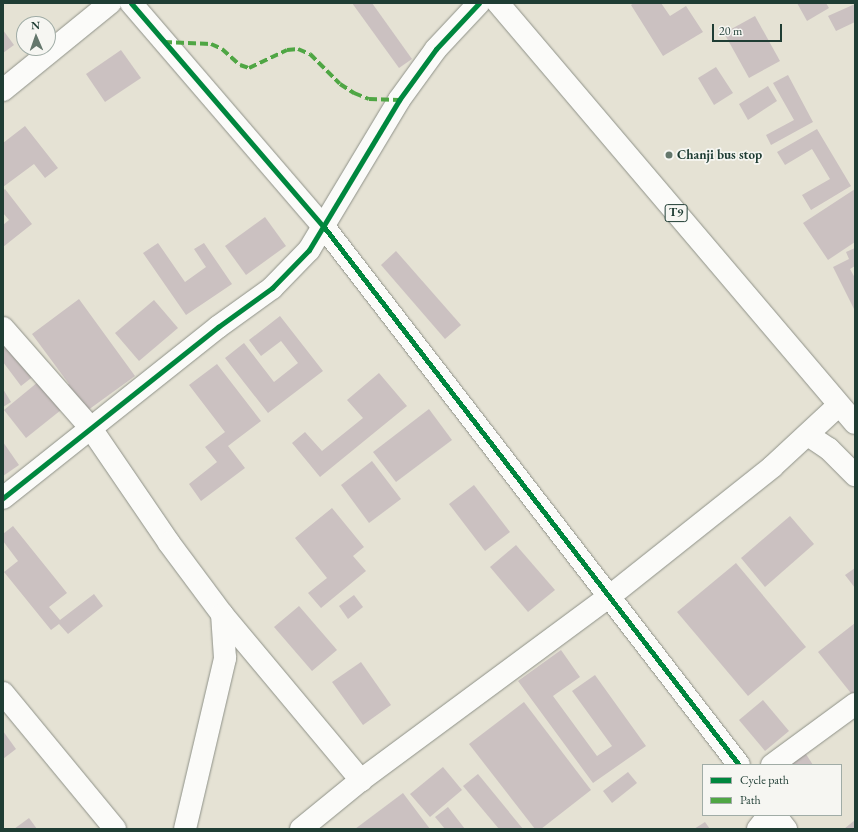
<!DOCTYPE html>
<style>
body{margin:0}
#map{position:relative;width:858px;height:832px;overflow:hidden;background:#e5e2d4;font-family:"EB Garamond",serif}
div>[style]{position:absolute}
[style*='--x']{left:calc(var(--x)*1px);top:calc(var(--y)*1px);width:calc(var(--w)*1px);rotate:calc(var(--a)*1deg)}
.building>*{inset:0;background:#cbc1c1}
.roads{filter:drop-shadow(0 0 1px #8e9188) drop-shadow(0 0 1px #8e9188)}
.minor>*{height:22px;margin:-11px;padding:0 11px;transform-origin:11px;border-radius:11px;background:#fbfbf9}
.highway>*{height:22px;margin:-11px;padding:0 11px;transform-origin:11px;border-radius:11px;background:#fbfbf9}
.quiet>*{height:4px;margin-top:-2px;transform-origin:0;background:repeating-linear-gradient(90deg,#4fa644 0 8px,transparent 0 12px)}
.cycleway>*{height:5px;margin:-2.5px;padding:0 2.5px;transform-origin:2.5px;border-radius:2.5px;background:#00873e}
.dots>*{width:11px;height:11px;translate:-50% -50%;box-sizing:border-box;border:2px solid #f6f6f2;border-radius:50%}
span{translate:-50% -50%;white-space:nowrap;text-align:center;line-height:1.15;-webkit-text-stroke:3.5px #f6f6f2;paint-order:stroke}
.shield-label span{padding:1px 3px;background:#f6f6f2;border:1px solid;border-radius:3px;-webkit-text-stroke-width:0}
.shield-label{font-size:12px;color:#1f3d34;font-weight:700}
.poi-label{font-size:13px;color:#1f3d34;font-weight:700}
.left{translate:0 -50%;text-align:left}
.frame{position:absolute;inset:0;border:4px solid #1f3d34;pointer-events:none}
.legend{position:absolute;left:702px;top:764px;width:140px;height:52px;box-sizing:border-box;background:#f6f6f2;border:1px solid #a0aca6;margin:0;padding:5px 7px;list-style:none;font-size:12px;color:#1f3d34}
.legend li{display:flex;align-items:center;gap:8px;height:20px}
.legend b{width:20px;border:1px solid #a0aca6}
.north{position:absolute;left:16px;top:16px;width:40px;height:40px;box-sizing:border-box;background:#f6f6f2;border:1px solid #a0aca6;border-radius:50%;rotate:358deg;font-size:11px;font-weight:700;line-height:16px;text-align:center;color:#1f3d34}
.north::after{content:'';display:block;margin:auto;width:14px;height:18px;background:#64776c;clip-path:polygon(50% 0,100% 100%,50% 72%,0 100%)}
.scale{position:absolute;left:712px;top:24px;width:70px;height:18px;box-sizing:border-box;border:2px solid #1f3d34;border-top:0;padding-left:5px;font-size:12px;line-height:14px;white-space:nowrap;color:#1f3d34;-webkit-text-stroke:3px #f6f6f2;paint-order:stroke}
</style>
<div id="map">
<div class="building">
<i style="clip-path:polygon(352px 3px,372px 3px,412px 59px,399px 68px)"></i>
<i style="clip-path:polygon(634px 3px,661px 3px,670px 16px,686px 6px,703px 32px,663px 56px,631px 5px)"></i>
<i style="clip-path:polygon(797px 3px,826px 3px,829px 8px,807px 21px)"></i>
<i style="clip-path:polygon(855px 4px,855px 22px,836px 31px,828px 16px)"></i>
<i style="clip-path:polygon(755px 16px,780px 61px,749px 78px,724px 33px)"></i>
<i style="clip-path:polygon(3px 30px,14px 45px,3px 53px)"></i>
<i style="clip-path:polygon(121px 50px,141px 78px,105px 102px,86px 74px)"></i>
<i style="clip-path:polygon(716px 67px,733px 93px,714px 105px,698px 78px)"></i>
<i style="clip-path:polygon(788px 75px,813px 122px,771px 145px,766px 135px,794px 120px,773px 83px)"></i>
<i style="clip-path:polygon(768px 86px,777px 101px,748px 120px,739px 104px)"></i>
<i style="clip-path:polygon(25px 126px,58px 168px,45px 178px,34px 164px,3px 187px,3px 143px)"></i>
<i style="clip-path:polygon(817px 129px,851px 186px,811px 210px,802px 195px,830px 179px,812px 149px,785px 165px,777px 152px)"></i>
<i style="clip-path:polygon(5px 189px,32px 224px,3px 247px,3px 225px,9px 220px,3px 213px,3px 191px)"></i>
<i style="clip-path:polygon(855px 189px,855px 242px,828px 260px,803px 223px)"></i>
<i style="clip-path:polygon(265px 217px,286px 246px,246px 275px,225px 246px)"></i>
<i style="clip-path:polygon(158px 243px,185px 282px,206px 267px,194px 249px,204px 243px,232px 284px,186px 315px,143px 253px)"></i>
<i style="clip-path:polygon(855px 248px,855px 266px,850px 269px,855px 278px,855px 311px,833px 267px,849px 259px,846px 252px)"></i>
<i style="clip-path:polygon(396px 251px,461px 325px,445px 339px,381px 265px)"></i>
<i style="clip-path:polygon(79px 299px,135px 376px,84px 413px,64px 387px,69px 384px,32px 334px)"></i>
<i style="clip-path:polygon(154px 300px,178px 328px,139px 361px,115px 333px)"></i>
<i style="clip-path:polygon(280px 316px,323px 371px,268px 413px,225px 358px,244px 343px,274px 382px,298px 363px,281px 341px,261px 356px,249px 340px)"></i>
<i style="clip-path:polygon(3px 338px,35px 375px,21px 386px,3px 362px)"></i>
<i style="clip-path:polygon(217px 364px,261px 421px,228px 446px,245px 468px,201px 501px,189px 484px,217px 462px,205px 447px,225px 432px,189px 385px)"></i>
<i style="clip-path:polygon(379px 373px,407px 406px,320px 477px,292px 443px,305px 432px,322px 451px,363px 418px,347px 400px)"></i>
<i style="clip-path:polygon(38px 382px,61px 410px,26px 438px,4px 410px)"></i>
<i style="clip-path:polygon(3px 389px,11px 402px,3px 407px)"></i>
<i style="clip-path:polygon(429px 409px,452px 440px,396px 482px,373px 452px)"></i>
<i style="clip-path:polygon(3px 442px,19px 465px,3px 476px)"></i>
<i style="clip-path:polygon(372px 461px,401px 499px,369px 523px,341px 485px)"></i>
<i style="clip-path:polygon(474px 485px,510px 532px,485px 551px,449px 504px)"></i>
<i style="clip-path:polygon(332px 508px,364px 547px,353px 556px,366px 571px,321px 608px,308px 593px,327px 578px,295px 538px)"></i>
<i style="clip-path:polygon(790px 516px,814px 544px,765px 587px,741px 558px)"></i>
<i style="clip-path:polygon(13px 526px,67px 593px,49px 607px,60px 620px,94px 594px,103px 606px,68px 634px,59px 624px,51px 630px,4px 572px,18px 561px,3px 541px,3px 534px)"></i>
<i style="clip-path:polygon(516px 545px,555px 590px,528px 612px,490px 567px)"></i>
<i style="clip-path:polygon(736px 563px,806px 647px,748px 696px,677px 612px)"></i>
<i style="clip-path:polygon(855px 568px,855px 588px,845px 575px)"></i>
<i style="clip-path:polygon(354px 595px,363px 607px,348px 619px,339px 606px)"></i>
<i style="clip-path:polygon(299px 606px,337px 650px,312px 671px,274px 627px)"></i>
<i style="clip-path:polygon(855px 623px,855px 696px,854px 697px,818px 652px)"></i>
<i style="clip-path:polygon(561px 650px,580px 677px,553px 696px,597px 756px,612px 746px,572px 691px,595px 675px,646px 746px,593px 783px,518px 681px)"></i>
<i style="clip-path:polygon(361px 662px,391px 705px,363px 725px,332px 682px)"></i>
<i style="clip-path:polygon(763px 700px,789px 731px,765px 751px,739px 720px)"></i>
<i style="clip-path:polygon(524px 702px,591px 790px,541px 829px,535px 829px,469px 744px)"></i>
<i style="clip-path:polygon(3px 731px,16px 749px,3px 759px)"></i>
<i style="clip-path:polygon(804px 751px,813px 765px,782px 765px)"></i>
<i style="clip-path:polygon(443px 767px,462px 790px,430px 817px,410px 794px)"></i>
<i style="clip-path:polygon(628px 772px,637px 783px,612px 803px,603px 791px)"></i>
<i style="clip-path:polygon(478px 774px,523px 829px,499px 829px,463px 786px)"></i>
<i style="clip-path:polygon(403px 793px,430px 829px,355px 829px)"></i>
<i style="clip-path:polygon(448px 807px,465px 829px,445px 829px,435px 817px)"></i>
<i style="clip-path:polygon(29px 818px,37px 829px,14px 829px)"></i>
<i style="clip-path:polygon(855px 820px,855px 829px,844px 829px)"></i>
<i style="clip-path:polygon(705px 822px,710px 829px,694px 829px)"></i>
</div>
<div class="roads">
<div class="minor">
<i style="--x:131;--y:3;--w:296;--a:49.3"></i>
<i style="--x:324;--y:227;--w:679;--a:52.35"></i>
<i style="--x:3;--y:90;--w:138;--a:-39.1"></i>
<i style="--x:3;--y:328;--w:132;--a:48.7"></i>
<i style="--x:90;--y:427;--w:140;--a:55.7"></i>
<i style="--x:169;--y:543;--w:89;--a:53.3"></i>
<i style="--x:222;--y:614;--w:217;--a:50.1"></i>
<i style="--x:808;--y:435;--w:25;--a:34"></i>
<i style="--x:829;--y:449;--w:37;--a:45"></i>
<i style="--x:3;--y:498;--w:275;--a:-38.5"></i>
<i style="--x:218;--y:327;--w:67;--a:-35.8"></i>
<i style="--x:272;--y:288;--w:53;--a:-45.8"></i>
<i style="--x:309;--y:250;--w:175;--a:-59"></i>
<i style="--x:399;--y:100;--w:63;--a:-54"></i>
<i style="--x:436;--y:49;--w:63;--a:-46.9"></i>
<i style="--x:3;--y:693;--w:176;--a:50.5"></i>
<i style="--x:772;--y:765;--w:103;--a:-36.3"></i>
<i style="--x:775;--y:815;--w:18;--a:52"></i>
<i style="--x:185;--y:829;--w:176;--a:-76.8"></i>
<i style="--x:225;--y:658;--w:44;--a:-93.9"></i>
<i style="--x:301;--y:829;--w:77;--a:-39.2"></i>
<i style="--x:361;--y:780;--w:310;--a:-36.5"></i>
<i style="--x:610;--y:596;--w:207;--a:-38.5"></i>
<i style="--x:772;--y:467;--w:91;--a:-42.8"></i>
<i style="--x:758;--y:829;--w:18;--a:-52"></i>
</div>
<div class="highway">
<i style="--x:498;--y:3;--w:551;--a:49.64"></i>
</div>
</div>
<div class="quiet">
<i style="--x:164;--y:42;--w:47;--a:2.4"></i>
<i style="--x:211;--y:44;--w:12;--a:24"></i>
<i style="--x:222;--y:49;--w:24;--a:42"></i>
<i style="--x:240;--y:65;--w:9;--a:18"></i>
<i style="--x:249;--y:68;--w:42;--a:-25.3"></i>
<i style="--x:287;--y:50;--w:11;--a:-5"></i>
<i style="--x:298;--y:49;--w:13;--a:23"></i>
<i style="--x:310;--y:54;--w:42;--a:45"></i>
<i style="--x:340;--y:84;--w:17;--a:33"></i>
<i style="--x:354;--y:93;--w:16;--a:22"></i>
<i style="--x:369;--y:99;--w:30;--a:2"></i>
</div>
<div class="cycleway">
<i style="--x:131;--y:3;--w:296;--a:49.3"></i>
<i style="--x:324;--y:227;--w:679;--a:52.35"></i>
<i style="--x:3;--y:498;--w:275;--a:-38.5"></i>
<i style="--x:218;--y:327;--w:67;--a:-35.8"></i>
<i style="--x:272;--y:288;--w:53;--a:-45.8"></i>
<i style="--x:309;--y:250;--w:175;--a:-59"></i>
<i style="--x:399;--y:100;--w:63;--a:-54"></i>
<i style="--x:436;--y:49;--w:63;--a:-46.9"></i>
</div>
<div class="dots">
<i style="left:669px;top:155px;background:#64776c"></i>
</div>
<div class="shield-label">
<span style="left:676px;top:213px">T9</span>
</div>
<div class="poi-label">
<span class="left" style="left:677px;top:155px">Chanji bus stop</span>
</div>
<div class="frame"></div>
<ul class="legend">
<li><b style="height:5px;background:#00873e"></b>Cycle path</li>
<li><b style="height:5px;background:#4fa644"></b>Path</li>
</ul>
<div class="north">N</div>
<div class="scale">20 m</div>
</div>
